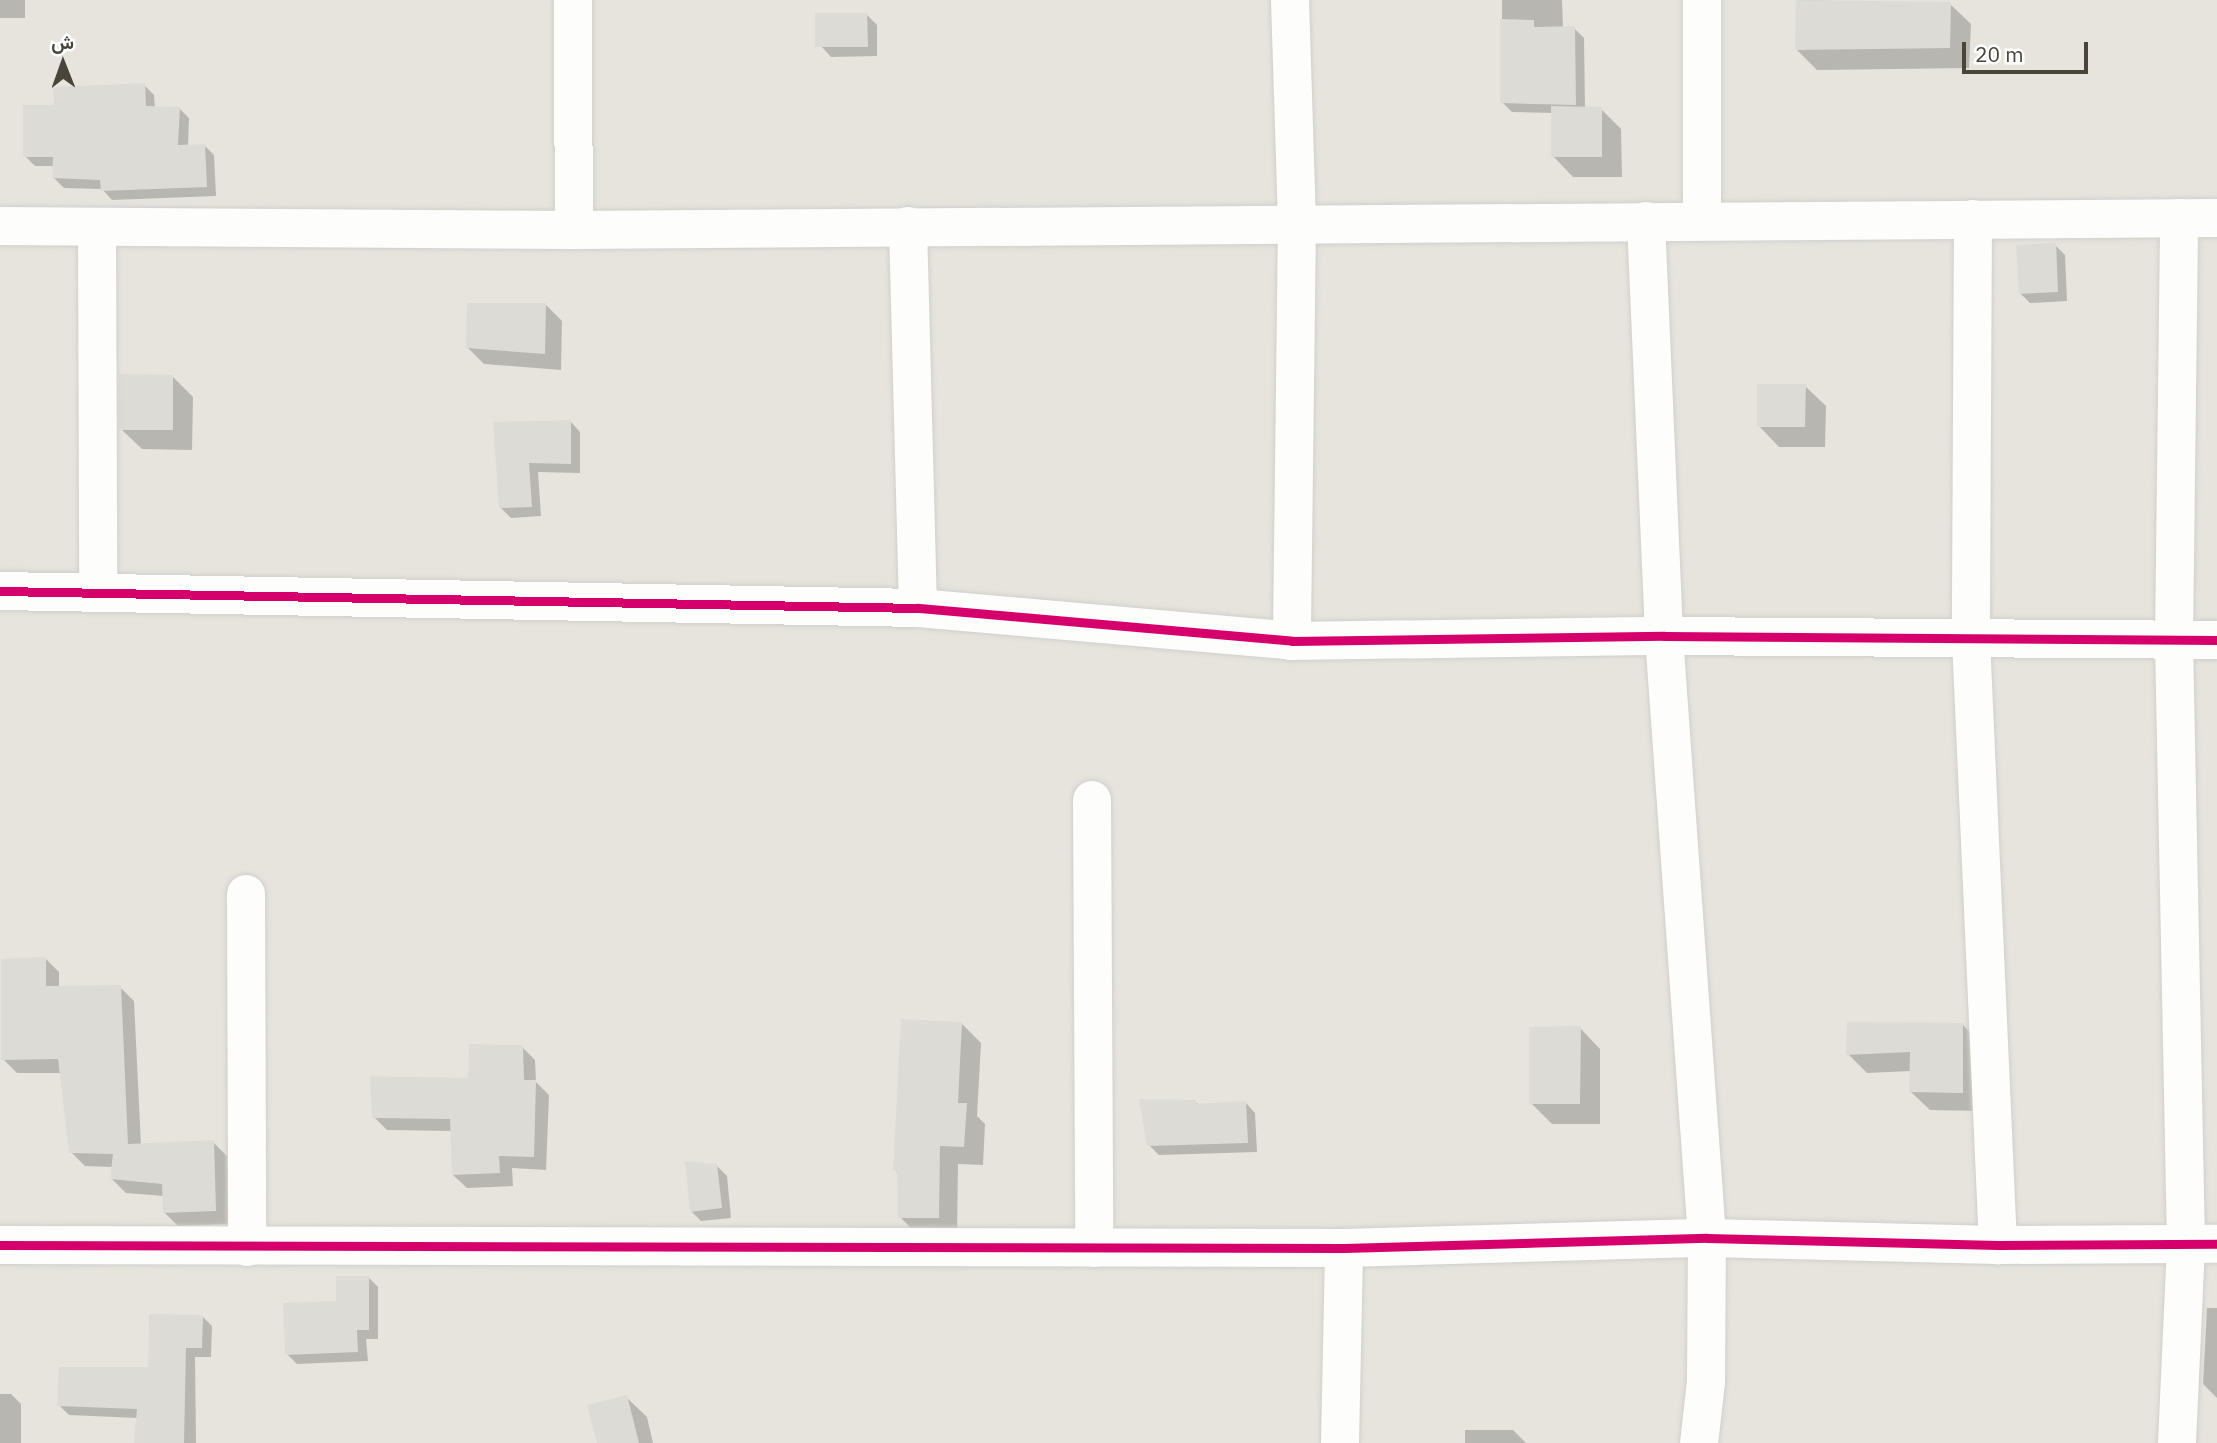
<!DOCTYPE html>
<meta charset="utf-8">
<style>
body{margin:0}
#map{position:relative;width:2217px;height:1443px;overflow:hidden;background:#f3f2ee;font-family:"IBM Plex Sans",Vazirmatn,sans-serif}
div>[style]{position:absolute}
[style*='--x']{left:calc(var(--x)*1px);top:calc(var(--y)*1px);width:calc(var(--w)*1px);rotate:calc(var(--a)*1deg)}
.residential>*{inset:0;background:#e6e4dd}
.shadow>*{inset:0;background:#0003}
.building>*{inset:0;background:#dddbd6}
.roads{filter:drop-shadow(0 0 2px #d1d0cc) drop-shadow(0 0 2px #d1d0cc)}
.minor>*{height:38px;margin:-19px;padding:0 19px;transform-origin:19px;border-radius:19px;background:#fdfdfc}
.cycleway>*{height:9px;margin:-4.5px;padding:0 4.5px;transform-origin:4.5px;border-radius:4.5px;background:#d6006c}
span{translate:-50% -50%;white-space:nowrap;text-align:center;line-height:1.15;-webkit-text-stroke:5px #fff;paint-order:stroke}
.north{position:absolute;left:28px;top:28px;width:70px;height:70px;-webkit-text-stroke:5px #fff;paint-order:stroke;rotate:359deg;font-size:19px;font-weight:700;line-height:28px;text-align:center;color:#49453a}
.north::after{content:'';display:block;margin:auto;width:24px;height:32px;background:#49453a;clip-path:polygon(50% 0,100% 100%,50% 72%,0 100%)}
.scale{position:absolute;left:1962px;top:42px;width:126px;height:32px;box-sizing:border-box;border:4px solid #49453a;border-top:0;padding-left:9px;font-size:21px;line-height:24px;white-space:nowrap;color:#49453a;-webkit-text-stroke:5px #fff;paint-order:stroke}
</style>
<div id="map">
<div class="residential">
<i style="clip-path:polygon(0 0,2217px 0,2217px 1443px,0 1443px)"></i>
</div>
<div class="shadow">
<i style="clip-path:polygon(0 0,25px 0,25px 18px,0 18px)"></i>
<i style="clip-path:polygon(1502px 0,1562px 0,1563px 28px,1574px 28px,1584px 38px,1585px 108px,1601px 109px,1621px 129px,1622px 177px,1573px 177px,1553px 156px,1553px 113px,1512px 112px,1502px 102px)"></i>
<i style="clip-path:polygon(1798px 0,1950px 4px,1971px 24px,1969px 68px,1817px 70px,1796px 49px)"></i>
<i style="clip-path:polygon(867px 15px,877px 25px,877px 56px,831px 57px,822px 47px)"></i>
<i style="clip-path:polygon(144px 85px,154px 95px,155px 108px,179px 108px,189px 118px,188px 146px,204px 145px,214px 155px,216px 196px,112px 200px,102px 189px,64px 188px,54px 178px,55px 166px,35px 166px,25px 156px,55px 107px)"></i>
<i style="clip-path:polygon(2055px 245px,2065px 255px,2067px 301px,2030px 303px,2020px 293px)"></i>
<i style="clip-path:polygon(545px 304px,562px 321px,561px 370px,484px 364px,467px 347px)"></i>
<i style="clip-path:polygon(172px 376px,193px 397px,192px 450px,142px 449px,121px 429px)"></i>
<i style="clip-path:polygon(1805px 386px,1826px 406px,1825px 447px,1779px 447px,1759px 426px)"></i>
<i style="clip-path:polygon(571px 422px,580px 432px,580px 473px,538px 472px,541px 516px,511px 518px,501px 508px,495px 423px)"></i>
<i style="clip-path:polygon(45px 958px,59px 972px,59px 988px,120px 987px,134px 1001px,141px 1145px,213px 1142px,227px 1156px,230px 1224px,178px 1226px,164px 1212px,164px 1196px,126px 1193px,112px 1179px,113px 1167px,85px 1166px,71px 1152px,61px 1073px,17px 1073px,3px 1059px)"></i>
<i style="clip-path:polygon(962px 1024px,981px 1043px,977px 1116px,985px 1124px,983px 1165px,958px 1164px,957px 1236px,919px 1236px,900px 1217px,899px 1174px,895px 1170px)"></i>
<i style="clip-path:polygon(1963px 1025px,1981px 1044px,1981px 1111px,1930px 1110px,1911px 1092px,1911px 1071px,1867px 1073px,1848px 1054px)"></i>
<i style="clip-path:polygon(1580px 1028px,1600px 1049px,1600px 1124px,1552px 1124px,1531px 1103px)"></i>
<i style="clip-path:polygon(522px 1047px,535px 1060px,536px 1082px,549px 1095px,546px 1170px,512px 1168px,513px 1186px,467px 1188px,453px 1175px,452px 1131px,387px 1130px,374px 1117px,470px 1080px)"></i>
<i style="clip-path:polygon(1195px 1102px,1199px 1105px,1246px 1103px,1255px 1113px,1257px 1152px,1159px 1155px,1149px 1145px)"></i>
<i style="clip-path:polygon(717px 1166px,727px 1176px,731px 1218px,701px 1221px,691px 1211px)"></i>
<i style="clip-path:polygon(368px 1277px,378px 1287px,378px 1339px,366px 1339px,368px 1361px,297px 1364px,287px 1354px)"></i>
<i style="clip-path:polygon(2207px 1308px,2217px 1308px,2217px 1398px,2203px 1384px)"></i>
<i style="clip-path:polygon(202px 1316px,212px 1326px,211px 1357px,195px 1357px,196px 1443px,136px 1443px,138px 1418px,69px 1415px,59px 1405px,150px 1369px)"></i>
<i style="clip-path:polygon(0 1394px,11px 1394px,21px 1404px,21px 1443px,0 1443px)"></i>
<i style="clip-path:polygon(626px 1397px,647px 1417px,653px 1443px,599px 1443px)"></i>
<i style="clip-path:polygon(1465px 1430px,1513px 1430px,1526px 1443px,1465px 1443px)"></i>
</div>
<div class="building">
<i style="clip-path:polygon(1796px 0,1951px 2px,1950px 48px,1795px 50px)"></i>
<i style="clip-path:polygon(815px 13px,867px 13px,868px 47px,815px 47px)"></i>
<i style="clip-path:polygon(1500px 19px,1534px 20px,1534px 27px,1575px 26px,1576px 105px,1500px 103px)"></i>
<i style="clip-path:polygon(145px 83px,146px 106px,180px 107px,178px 145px,205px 144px,207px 187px,101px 191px,100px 180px,52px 178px,53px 157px,23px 157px,23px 105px,54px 105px,53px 87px)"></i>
<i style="clip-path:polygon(1551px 106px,1602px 107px,1602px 157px,1551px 157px)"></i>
<i style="clip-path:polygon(2056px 243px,2058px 292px,2019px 294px,2016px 245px)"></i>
<i style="clip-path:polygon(467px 303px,546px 303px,545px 354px,466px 348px)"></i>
<i style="clip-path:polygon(119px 374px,173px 375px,173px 430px,119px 430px)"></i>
<i style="clip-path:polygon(1757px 384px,1806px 384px,1805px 427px,1757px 427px)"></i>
<i style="clip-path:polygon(571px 420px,571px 464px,529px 463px,532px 507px,499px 508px,493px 422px)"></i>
<i style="clip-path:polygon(46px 957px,46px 986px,121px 985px,128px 1144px,214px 1140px,216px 1211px,163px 1213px,162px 1184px,110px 1179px,113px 1154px,69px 1153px,58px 1059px,1px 1060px,1px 959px)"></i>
<i style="clip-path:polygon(901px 1019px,962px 1022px,958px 1103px,967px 1103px,964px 1147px,940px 1146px,939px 1218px,898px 1218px,897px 1171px,893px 1171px)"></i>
<i style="clip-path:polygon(1847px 1022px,1963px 1023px,1963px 1093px,1909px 1092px,1910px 1052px,1846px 1055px)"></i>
<i style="clip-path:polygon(1581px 1026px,1580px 1104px,1529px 1104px,1529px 1027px)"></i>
<i style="clip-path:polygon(469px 1044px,523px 1045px,524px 1080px,536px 1080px,534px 1157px,499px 1156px,500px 1173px,452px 1175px,450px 1119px,372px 1118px,370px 1076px,468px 1078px)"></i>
<i style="clip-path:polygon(1139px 1099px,1196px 1100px,1196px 1104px,1246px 1101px,1248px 1143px,1147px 1146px)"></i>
<i style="clip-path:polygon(685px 1161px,717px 1164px,722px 1208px,690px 1212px)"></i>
<i style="clip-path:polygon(336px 1276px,369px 1276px,369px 1330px,357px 1330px,358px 1352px,285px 1355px,283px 1303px,336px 1301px)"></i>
<i style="clip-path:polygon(149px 1314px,203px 1315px,202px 1348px,186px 1348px,184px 1443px,134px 1443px,137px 1409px,57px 1406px,59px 1367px,148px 1367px)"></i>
<i style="clip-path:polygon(627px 1395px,639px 1443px,597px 1443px,587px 1405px)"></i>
</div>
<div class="roads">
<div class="minor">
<i style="--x:573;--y:0;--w:230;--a:89.8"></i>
<i style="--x:1290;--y:0;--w:222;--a:88.2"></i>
<i style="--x:1297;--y:222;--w:419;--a:90.7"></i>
<i style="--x:1702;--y:0;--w:220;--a:90"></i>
<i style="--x:1973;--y:219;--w:420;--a:90.3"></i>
<i style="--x:1971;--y:639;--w:607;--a:87.45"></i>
<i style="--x:1646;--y:221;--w:415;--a:87.5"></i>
<i style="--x:1664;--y:636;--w:604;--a:85.91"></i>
<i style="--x:1707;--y:1238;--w:144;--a:90.4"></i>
<i style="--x:1706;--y:1382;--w:61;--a:96.5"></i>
<i style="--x:0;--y:226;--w:574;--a:0.4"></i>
<i style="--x:574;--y:230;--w:1643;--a:-0.42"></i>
<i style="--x:908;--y:226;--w:382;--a:88.5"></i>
<i style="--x:97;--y:227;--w:366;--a:89.8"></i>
<i style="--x:0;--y:591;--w:918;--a:1.06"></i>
<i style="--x:918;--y:608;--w:375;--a:5"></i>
<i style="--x:1292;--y:641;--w:372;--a:-0.8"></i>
<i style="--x:1664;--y:636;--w:553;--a:0.41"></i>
<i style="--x:1092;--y:800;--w:448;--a:89.7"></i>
<i style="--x:246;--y:894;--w:353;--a:89.8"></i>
<i style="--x:0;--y:1245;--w:1344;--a:0.13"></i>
<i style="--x:1344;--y:1248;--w:363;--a:-1.6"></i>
<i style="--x:1707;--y:1238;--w:291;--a:1.4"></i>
<i style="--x:1998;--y:1245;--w:219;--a:-0.3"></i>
<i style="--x:1340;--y:1443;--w:195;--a:-88.8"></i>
<i style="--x:2177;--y:1443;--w:199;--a:-87.4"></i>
<i style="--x:2186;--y:1244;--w:604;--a:-91.14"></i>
<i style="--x:2174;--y:640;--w:422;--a:-89.3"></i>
</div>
</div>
<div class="cycleway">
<i style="--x:0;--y:591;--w:918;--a:1.06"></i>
<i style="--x:918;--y:608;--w:375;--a:5"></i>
<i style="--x:1292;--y:641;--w:372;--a:-0.8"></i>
<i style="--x:1664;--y:636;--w:553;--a:0.41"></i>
<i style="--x:0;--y:1245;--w:1344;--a:0.13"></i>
<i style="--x:1344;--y:1248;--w:363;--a:-1.6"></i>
<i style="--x:1707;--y:1238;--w:291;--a:1.4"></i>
<i style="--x:1998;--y:1245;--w:219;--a:-0.3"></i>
</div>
<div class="north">ش</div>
<div class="scale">20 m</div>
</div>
